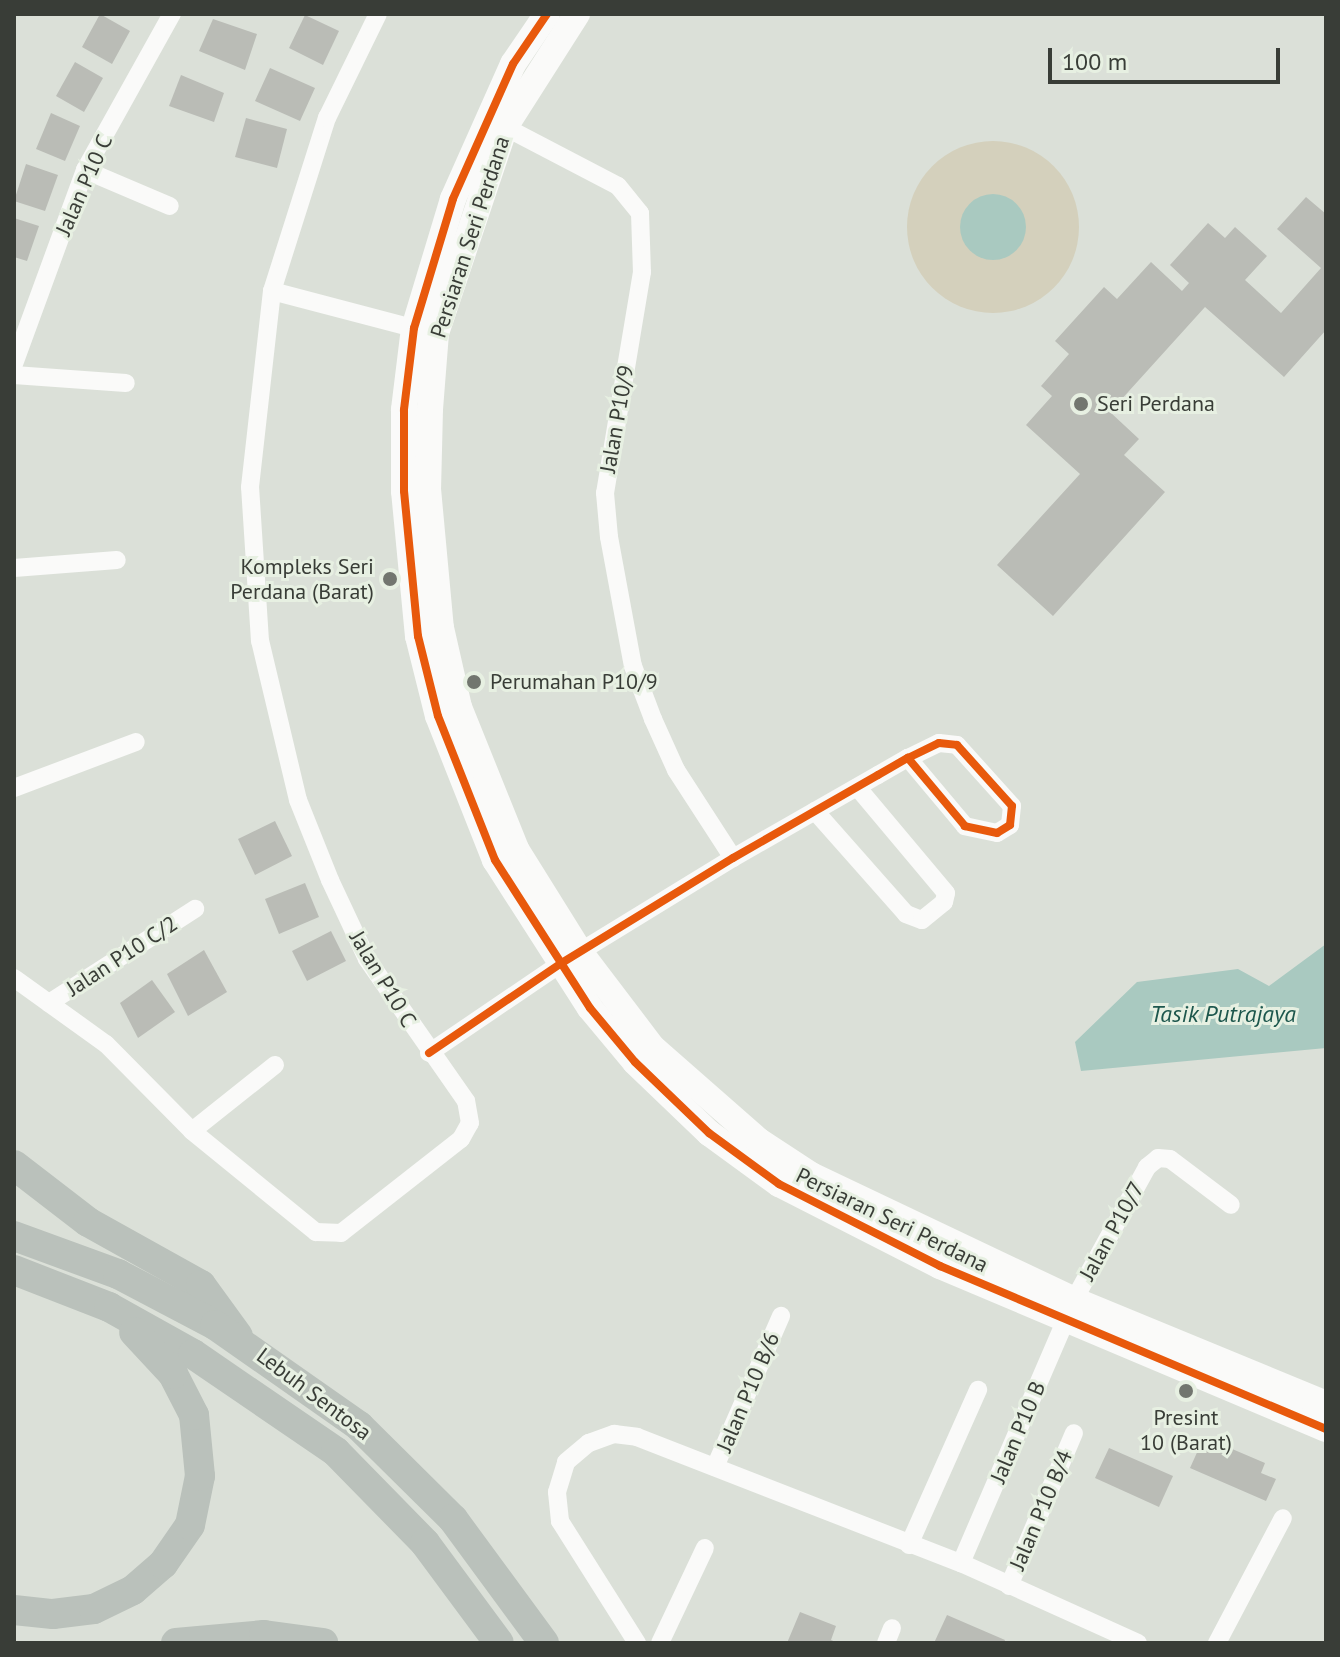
<!DOCTYPE html>
<style>
body{margin:0}
#map{position:relative;width:1340px;height:1657px;overflow:hidden;background:#dbe0d8;font-family:"PT Sans",sans-serif}
div>[style]{position:absolute}
[style*='--x']{left:calc(var(--x)*1px);top:calc(var(--y)*1px);width:calc(var(--w)*1px);rotate:calc(var(--a)*1deg)}
.green>*{inset:0;background:#d4d0bc}
.round{border-radius:50%}
.water>*{inset:0;background:#a9c9c0}
.building>*{inset:0;background:#babcb6}
.street>*{height:18px;margin:-9px;padding:0 9px;transform-origin:9px;border-radius:9px;background:#fafaf9}
.secondary>*{height:26px;margin:-13px;padding:0 13px;transform-origin:13px;border-radius:13px;background:#fafaf9}
.primary>*{height:30px;margin:-15px;padding:0 15px;transform-origin:15px;border-radius:15px;background:#bac1bb}
.cycleway>*{height:8px;margin:-4px;padding:0 4px;transform-origin:4px;border-radius:4px;background:#e8590c}
.dots>*{width:22px;height:22px;translate:-50% -50%;box-sizing:border-box;border:4px solid #e7f0e2;border-radius:50%}
span{translate:-50% -50%;white-space:nowrap;text-align:center;line-height:1.15;-webkit-text-stroke:6px #e7f0e2;paint-order:stroke}
.street-label{font-size:22px;color:#393d37}
.poi-label{font-size:22px;color:#393d37}
.left{translate:0 -50%;text-align:left}
.right{translate:-100% -50%;text-align:right}
.water-label{font-size:24px;color:#1d574d;font-style:italic}
.frame{position:absolute;inset:0;border:16px solid #393d37;pointer-events:none}
.scale{position:absolute;left:1048px;top:48px;width:232px;height:36px;box-sizing:border-box;border:4px solid #393d37;border-top:0;padding-left:10px;font-size:24px;line-height:28px;white-space:nowrap;color:#393d37;-webkit-text-stroke:6px #e7f0e2;paint-order:stroke}
</style>
<div id="map">
<div class="green">
<i class="round" style="left:907px;top:141px;width:172px;height:172px"></i>
</div>
<div class="water">
<i class="round" style="left:960px;top:194px;width:66px;height:66px"></i>
<i style="clip-path:polygon(1326px 944px,1326px 1048px,1081px 1071px,1075px 1042px,1137px 982px,1238px 969px,1269px 986px)"></i>
</div>
<div class="building">
<i style="clip-path:polygon(100px 14px,130px 31px,112px 64px,82px 47px)"></i>
<i style="clip-path:polygon(305px 15px,339px 31px,323px 65px,289px 48px)"></i>
<i style="clip-path:polygon(213px 19px,257px 34px,245px 70px,199px 51px)"></i>
<i style="clip-path:polygon(75px 62px,103px 78px,84px 112px,56px 96px)"></i>
<i style="clip-path:polygon(270px 68px,315px 88px,300px 121px,255px 101px)"></i>
<i style="clip-path:polygon(181px 75px,224px 93px,214px 122px,169px 106px)"></i>
<i style="clip-path:polygon(51px 113px,80px 126px,65px 161px,36px 149px)"></i>
<i style="clip-path:polygon(246px 118px,287px 129px,277px 168px,235px 157px)"></i>
<i style="clip-path:polygon(26px 164px,58px 175px,45px 211px,14px 201px)"></i>
<i style="clip-path:polygon(1306px 197px,1326px 214px,1326px 330px,1284px 377px,1205px 307px,1110px 412px,1139px 439px,1124px 455px,1165px 492px,1053px 616px,997px 565px,1080px 474px,1026px 425px,1052px 396px,1041px 386px,1069px 354px,1055px 341px,1104px 287px,1117px 299px,1151px 262px,1182px 291px,1189px 283px,1170px 265px,1208px 223px,1225px 238px,1235px 227px,1267px 256px,1245px 280px,1281px 313px,1321px 268px,1277px 229px)"></i>
<i style="clip-path:polygon(14px 218px,39px 226px,27px 261px,14px 257px)"></i>
<i style="clip-path:polygon(275px 821px,292px 856px,255px 875px,238px 839px)"></i>
<i style="clip-path:polygon(305px 883px,319px 917px,279px 934px,265px 899px)"></i>
<i style="clip-path:polygon(331px 931px,346px 961px,307px 981px,292px 951px)"></i>
<i style="clip-path:polygon(204px 950px,227px 992px,188px 1016px,167px 974px)"></i>
<i style="clip-path:polygon(152px 980px,175px 1012px,138px 1038px,120px 1003px)"></i>
<i style="clip-path:polygon(1204px 1437px,1265px 1463px,1261px 1473px,1276px 1479px,1266px 1501px,1190px 1468px)"></i>
<i style="clip-path:polygon(1109px 1448px,1173px 1476px,1159px 1507px,1095px 1478px)"></i>
<i style="clip-path:polygon(800px 1612px,836px 1626px,831px 1640px,838px 1643px,787px 1643px)"></i>
<i style="clip-path:polygon(947px 1615px,1005px 1640px,1004px 1643px,934px 1643px)"></i>
</div>
<div class="street">
<i style="--x:505;--y:127;--w:127;--a:27.6"></i>
<i style="--x:618;--y:186;--w:35;--a:51"></i>
<i style="--x:640;--y:213;--w:59;--a:88.1"></i>
<i style="--x:642;--y:272;--w:224;--a:99.5"></i>
<i style="--x:605;--y:493;--w:44;--a:84.8"></i>
<i style="--x:609;--y:537;--w:131;--a:79.5"></i>
<i style="--x:633;--y:666;--w:57;--a:69.3"></i>
<i style="--x:653;--y:719;--w:56;--a:65.7"></i>
<i style="--x:676;--y:770;--w:105;--a:57.1"></i>
<i style="--x:85;--y:170;--w:92;--a:23"></i>
<i style="--x:272;--y:291;--w:158;--a:14.7"></i>
<i style="--x:14;--y:364;--w:207;--a:-69.9"></i>
<i style="--x:85;--y:170;--w:179;--a:-60.9"></i>
<i style="--x:14;--y:375;--w:112;--a:4.1"></i>
<i style="--x:14;--y:568;--w:103;--a:-4.4"></i>
<i style="--x:14;--y:788;--w:130;--a:-20.7"></i>
<i style="--x:815;--y:811;--w:137;--a:48.5"></i>
<i style="--x:906;--y:914;--w:17;--a:21"></i>
<i style="--x:922;--y:920;--w:28;--a:-39"></i>
<i style="--x:944;--y:902;--w:9;--a:-77"></i>
<i style="--x:946;--y:893;--w:138;--a:-130"></i>
<i style="--x:14;--y:978;--w:113;--a:35.7"></i>
<i style="--x:106;--y:1044;--w:122;--a:45.3"></i>
<i style="--x:192;--y:1131;--w:160;--a:39.2"></i>
<i style="--x:316;--y:1232;--w:25;--a:2"></i>
<i style="--x:341;--y:1233;--w:152;--a:-38.1"></i>
<i style="--x:461;--y:1139;--w:18;--a:-61"></i>
<i style="--x:470;--y:1123;--w:22;--a:-100"></i>
<i style="--x:466;--y:1101;--w:173;--a:-124.9"></i>
<i style="--x:367;--y:959;--w:87;--a:-115.1"></i>
<i style="--x:330;--y:880;--w:86;--a:-111.8"></i>
<i style="--x:298;--y:800;--w:163;--a:-103.4"></i>
<i style="--x:260;--y:641;--w:154;--a:-93.7"></i>
<i style="--x:250;--y:487;--w:197;--a:-83.6"></i>
<i style="--x:272;--y:291;--w:182;--a:-72.4"></i>
<i style="--x:327;--y:118;--w:116;--a:-63.9"></i>
<i style="--x:49;--y:1003;--w:174;--a:-32.8"></i>
<i style="--x:429;--y:1053;--w:158;--a:-34.2"></i>
<i style="--x:560;--y:964;--w:203;--a:-31.5"></i>
<i style="--x:733;--y:858;--w:167;--a:-29.8"></i>
<i style="--x:878;--y:775;--w:34;--a:-30"></i>
<i style="--x:908;--y:758;--w:34;--a:-26"></i>
<i style="--x:939;--y:743;--w:18;--a:6"></i>
<i style="--x:957;--y:745;--w:82;--a:48"></i>
<i style="--x:1012;--y:806;--w:19;--a:96"></i>
<i style="--x:1010;--y:825;--w:15;--a:148"></i>
<i style="--x:997;--y:833;--w:33;--a:-168"></i>
<i style="--x:965;--y:826;--w:89;--a:-130"></i>
<i style="--x:192;--y:1131;--w:106;--a:-38.5"></i>
<i style="--x:715;--y:1467;--w:165;--a:-66.4"></i>
<i style="--x:909;--y:1545;--w:170;--a:-66"></i>
<i style="--x:961;--y:1563;--w:286;--a:-66.7"></i>
<i style="--x:1074;--y:1300;--w:152;--a:-61.2"></i>
<i style="--x:1147;--y:1167;--w:14;--a:-39"></i>
<i style="--x:1158;--y:1158;--w:12;--a:5"></i>
<i style="--x:1170;--y:1159;--w:76;--a:37"></i>
<i style="--x:1009;--y:1586;--w:166;--a:-67"></i>
<i style="--x:637;--y:1643;--w:144;--a:-122.3"></i>
<i style="--x:560;--y:1521;--w:29;--a:-96"></i>
<i style="--x:557;--y:1492;--w:31;--a:-73"></i>
<i style="--x:566;--y:1462;--w:30;--a:-40"></i>
<i style="--x:589;--y:1443;--w:27;--a:-20"></i>
<i style="--x:614;--y:1434;--w:23;--a:7"></i>
<i style="--x:637;--y:1437;--w:348;--a:21.3"></i>
<i style="--x:961;--y:1563;--w:194;--a:24.3"></i>
<i style="--x:660;--y:1643;--w:105;--a:-64.7"></i>
<i style="--x:886;--y:1643;--w:16;--a:-68"></i>
<i style="--x:1217;--y:1643;--w:141;--a:-62.2"></i>
</div>
<div class="secondary">
<i style="--x:547;--y:14;--w:60;--a:124.2"></i>
<i style="--x:513;--y:64;--w:148;--a:114"></i>
<i style="--x:453;--y:199;--w:135;--a:106.8"></i>
<i style="--x:414;--y:328;--w:83;--a:97"></i>
<i style="--x:404;--y:410;--w:81;--a:90"></i>
<i style="--x:404;--y:491;--w:146;--a:84.5"></i>
<i style="--x:418;--y:636;--w:82;--a:76"></i>
<i style="--x:438;--y:716;--w:155;--a:68.4"></i>
<i style="--x:495;--y:860;--w:176;--a:57.3"></i>
<i style="--x:590;--y:1008;--w:70;--a:50.2"></i>
<i style="--x:635;--y:1062;--w:103;--a:43.8"></i>
<i style="--x:709;--y:1133;--w:87;--a:36.1"></i>
<i style="--x:779;--y:1184;--w:181;--a:27"></i>
<i style="--x:940;--y:1266;--w:419;--a:22.9"></i>
<i style="--x:577;--y:14;--w:134;--a:122.5"></i>
<i style="--x:505;--y:127;--w:217;--a:108.5"></i>
<i style="--x:436;--y:333;--w:76;--a:94.5"></i>
<i style="--x:430;--y:409;--w:80;--a:91.4"></i>
<i style="--x:428;--y:489;--w:140;--a:84.7"></i>
<i style="--x:441;--y:628;--w:81;--a:77.2"></i>
<i style="--x:459;--y:707;--w:153;--a:68.1"></i>
<i style="--x:516;--y:849;--w:121;--a:58.1"></i>
<i style="--x:580;--y:952;--w:119;--a:52.8"></i>
<i style="--x:652;--y:1047;--w:142;--a:41.3"></i>
<i style="--x:759;--y:1141;--w:62;--a:33.2"></i>
<i style="--x:811;--y:1175;--w:291;--a:25.4"></i>
<i style="--x:1074;--y:1300;--w:273;--a:22.4"></i>
</div>
<div class="primary">
<i style="--x:14;--y:1165;--w:93;--a:37.6"></i>
<i style="--x:88;--y:1222;--w:129;--a:29.1"></i>
<i style="--x:201;--y:1285;--w:63;--a:54"></i>
<i style="--x:14;--y:1236;--w:111;--a:20.1"></i>
<i style="--x:118;--y:1274;--w:110;--a:27.7"></i>
<i style="--x:215;--y:1325;--w:176;--a:35"></i>
<i style="--x:359;--y:1426;--w:132;--a:44.7"></i>
<i style="--x:453;--y:1519;--w:154;--a:53.7"></i>
<i style="--x:14;--y:1270;--w:102;--a:21.3"></i>
<i style="--x:109;--y:1307;--w:96;--a:29.2"></i>
<i style="--x:193;--y:1354;--w:173;--a:34.4"></i>
<i style="--x:336;--y:1452;--w:127;--a:45.6"></i>
<i style="--x:425;--y:1543;--w:124;--a:53.5"></i>
<i style="--x:14;--y:1610;--w:39;--a:6"></i>
<i style="--x:53;--y:1614;--w:41;--a:-7"></i>
<i style="--x:94;--y:1609;--w:43;--a:-26"></i>
<i style="--x:133;--y:1590;--w:40;--a:-41"></i>
<i style="--x:163;--y:1564;--w:47;--a:-55.3"></i>
<i style="--x:190;--y:1525;--w:50;--a:-78.5"></i>
<i style="--x:200;--y:1476;--w:61;--a:-95.6"></i>
<i style="--x:194;--y:1415;--w:46;--a:-117.1"></i>
<i style="--x:173;--y:1374;--w:57;--a:-132.9"></i>
<i style="--x:176;--y:1643;--w:88;--a:-5.2"></i>
<i style="--x:264;--y:1635;--w:60;--a:7.7"></i>
</div>
<div class="cycleway">
<i style="--x:547;--y:14;--w:60;--a:124.2"></i>
<i style="--x:513;--y:64;--w:148;--a:114"></i>
<i style="--x:453;--y:199;--w:135;--a:106.8"></i>
<i style="--x:414;--y:328;--w:83;--a:97"></i>
<i style="--x:404;--y:410;--w:81;--a:90"></i>
<i style="--x:404;--y:491;--w:146;--a:84.5"></i>
<i style="--x:418;--y:636;--w:82;--a:76"></i>
<i style="--x:438;--y:716;--w:155;--a:68.4"></i>
<i style="--x:495;--y:860;--w:176;--a:57.3"></i>
<i style="--x:590;--y:1008;--w:70;--a:50.2"></i>
<i style="--x:635;--y:1062;--w:103;--a:43.8"></i>
<i style="--x:709;--y:1133;--w:87;--a:36.1"></i>
<i style="--x:779;--y:1184;--w:181;--a:27"></i>
<i style="--x:940;--y:1266;--w:419;--a:22.9"></i>
<i style="--x:429;--y:1053;--w:158;--a:-34.2"></i>
<i style="--x:560;--y:964;--w:203;--a:-31.5"></i>
<i style="--x:733;--y:858;--w:167;--a:-29.8"></i>
<i style="--x:878;--y:775;--w:34;--a:-30"></i>
<i style="--x:908;--y:758;--w:34;--a:-26"></i>
<i style="--x:939;--y:743;--w:18;--a:6"></i>
<i style="--x:957;--y:745;--w:82;--a:48"></i>
<i style="--x:1012;--y:806;--w:19;--a:96"></i>
<i style="--x:1010;--y:825;--w:15;--a:148"></i>
<i style="--x:997;--y:833;--w:33;--a:-168"></i>
<i style="--x:965;--y:826;--w:89;--a:-130"></i>
</div>
<div class="dots">
<i style="left:1081px;top:404px;background:#72766f"></i>
<i style="left:390px;top:579px;background:#72766f"></i>
<i style="left:474px;top:682px;background:#72766f"></i>
<i style="left:1186px;top:1391px;background:#72766f"></i>
</div>
<div class="street-label">
<span style="left:84px;top:185px;rotate:-66deg">Jalan P10 C</span>
<span style="left:470px;top:237px;rotate:-72deg">Persiaran Seri Perdana</span>
<span style="left:617px;top:419px;rotate:-80deg">Jalan P10/9</span>
<span style="left:122px;top:956px;rotate:-33deg">Jalan P10 C/2</span>
<span style="left:383px;top:979px;rotate:59deg">Jalan P10 C</span>
<span style="left:892px;top:1220px;rotate:26deg">Persiaran Seri Perdana</span>
<span style="left:1112px;top:1231px;rotate:-61deg">Jalan P10/7</span>
<span style="left:748px;top:1392px;rotate:-67deg">Jalan P10 B/6</span>
<span style="left:314px;top:1394px;rotate:37deg">Lebuh Sentosa</span>
<span style="left:1018px;top:1432px;rotate:-67deg">Jalan P10 B</span>
<span style="left:1041px;top:1510px;rotate:-67deg">Jalan P10 B/4</span>
</div>
<div class="poi-label">
<span class="left" style="left:1097px;top:404px">Seri Perdana</span>
<span class="right" style="left:374px;top:579px">Kompleks Seri<br>Perdana (Barat)</span>
<span class="left" style="left:490px;top:682px">Perumahan P10/9</span>
<span style="left:1186px;top:1430px">Presint<br>10 (Barat)</span>
</div>
<div class="water-label">
<span style="left:1223px;top:1014px">Tasik Putrajaya</span>
</div>
<div class="frame"></div>
<div class="scale">100 m</div>
</div>
